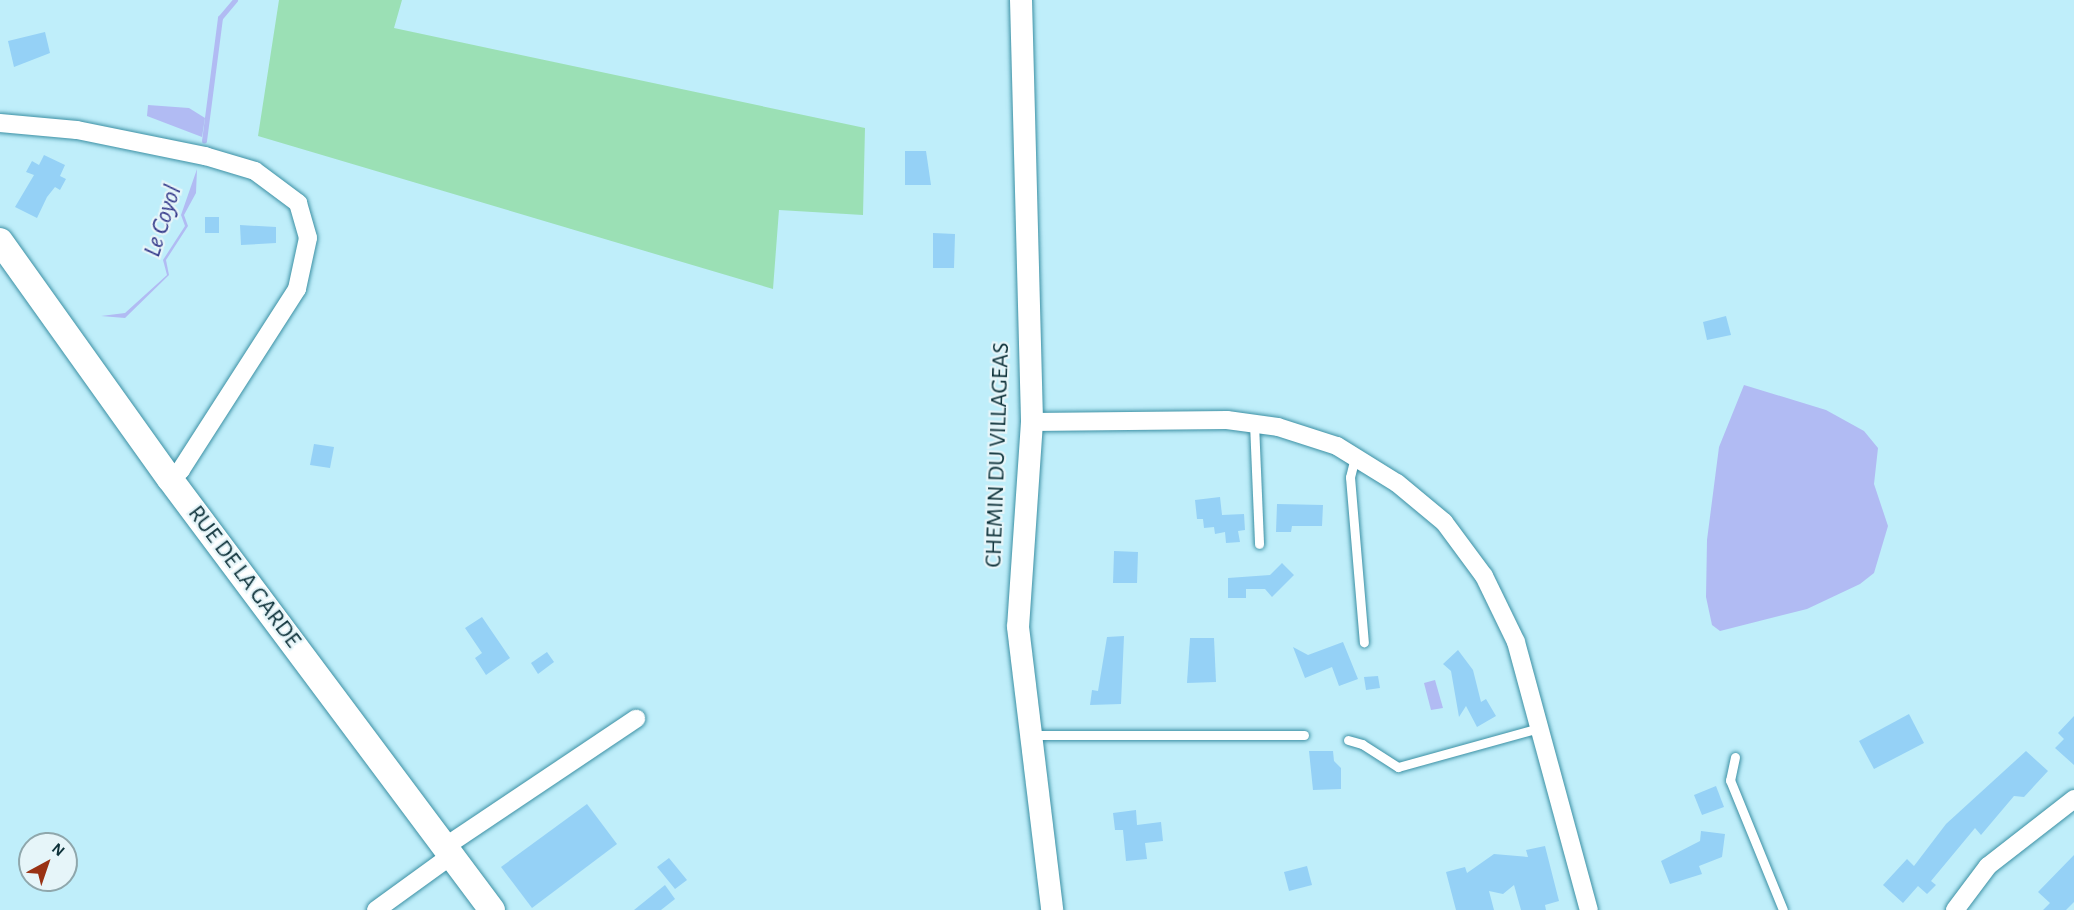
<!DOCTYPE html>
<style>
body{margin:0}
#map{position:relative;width:2074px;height:910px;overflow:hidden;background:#bfeefa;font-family:"Alegreya Sans",sans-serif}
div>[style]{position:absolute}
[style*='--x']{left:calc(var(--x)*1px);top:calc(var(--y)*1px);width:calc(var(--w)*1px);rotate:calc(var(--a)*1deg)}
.green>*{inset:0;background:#9be0b5}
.water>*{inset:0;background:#b1bbf3}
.stream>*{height:4.5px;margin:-2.25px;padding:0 2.25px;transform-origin:2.25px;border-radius:2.25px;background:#b1bbf3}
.building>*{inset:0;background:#95d1f6}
.roads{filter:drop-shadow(0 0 2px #3c90a4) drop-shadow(0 0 2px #3c90a4)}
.service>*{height:9px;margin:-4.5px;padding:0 4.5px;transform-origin:4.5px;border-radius:4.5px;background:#fff}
.minor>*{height:18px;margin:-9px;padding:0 9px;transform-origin:9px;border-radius:9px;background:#fff}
.tertiary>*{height:22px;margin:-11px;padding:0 11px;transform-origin:11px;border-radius:11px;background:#fff}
.secondary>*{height:26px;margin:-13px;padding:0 13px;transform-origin:13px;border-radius:13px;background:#fff}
span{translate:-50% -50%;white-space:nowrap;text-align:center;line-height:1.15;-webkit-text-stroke:4.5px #e6f5f9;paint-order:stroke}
.street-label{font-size:24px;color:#0d3139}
.water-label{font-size:26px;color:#373c8c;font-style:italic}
.north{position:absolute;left:18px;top:832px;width:60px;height:60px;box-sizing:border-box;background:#e6f5f9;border:2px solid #8fa7ac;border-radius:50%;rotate:40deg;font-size:16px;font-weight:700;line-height:24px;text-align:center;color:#0d3139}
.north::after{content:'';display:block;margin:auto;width:21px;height:27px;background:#993214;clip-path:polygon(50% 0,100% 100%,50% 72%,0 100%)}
</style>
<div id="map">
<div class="green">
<i style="clip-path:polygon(279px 0,402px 0,394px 28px,865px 128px,863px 215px,779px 210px,773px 289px,258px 136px)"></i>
</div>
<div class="water">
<i style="clip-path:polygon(148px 105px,189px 108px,205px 118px,202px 137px,147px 116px)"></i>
<i style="clip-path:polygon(197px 169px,196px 193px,184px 215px,188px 226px,166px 260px,169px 275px,125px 318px,101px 316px,125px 313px,167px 275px,163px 260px,185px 226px,181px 215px)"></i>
<i style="clip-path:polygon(1744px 385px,1826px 410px,1864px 431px,1878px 448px,1874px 484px,1888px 526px,1874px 573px,1860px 584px,1807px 609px,1720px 631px,1712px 625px,1706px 597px,1707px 540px,1719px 447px)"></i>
<i style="clip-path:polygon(1435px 680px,1443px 708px,1431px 710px,1424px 683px)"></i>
</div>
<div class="stream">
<i style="--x:204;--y:141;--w:124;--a:-82.6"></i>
<i style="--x:220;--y:18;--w:23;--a:-50"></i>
</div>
<div class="building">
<i style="clip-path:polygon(45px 32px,50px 53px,14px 67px,8px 41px)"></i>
<i style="clip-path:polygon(905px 151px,926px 151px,931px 185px,905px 185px)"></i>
<i style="clip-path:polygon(44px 155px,65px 165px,60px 176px,66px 179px,60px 190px,55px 187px,47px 197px,37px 218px,15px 207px,34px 175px,26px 172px,32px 161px,39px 165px)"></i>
<i style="clip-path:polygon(205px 217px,219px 217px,219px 233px,205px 233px)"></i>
<i style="clip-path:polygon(240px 225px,276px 227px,276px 243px,241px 245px)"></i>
<i style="clip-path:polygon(933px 233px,955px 234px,954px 268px,933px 268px)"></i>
<i style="clip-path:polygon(1726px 316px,1731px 335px,1707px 340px,1703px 322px)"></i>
<i style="clip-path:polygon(314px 444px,334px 447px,330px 468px,310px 465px)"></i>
<i style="clip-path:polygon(1220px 497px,1222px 515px,1244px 514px,1245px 530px,1238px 531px,1240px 542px,1226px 543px,1225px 532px,1215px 534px,1214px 527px,1204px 528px,1203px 519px,1197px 519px,1195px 500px)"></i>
<i style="clip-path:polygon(1277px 504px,1323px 505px,1322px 526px,1292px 526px,1291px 532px,1276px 532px)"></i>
<i style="clip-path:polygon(1114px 551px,1138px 552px,1137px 583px,1113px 583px)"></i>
<i style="clip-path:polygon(1282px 563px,1294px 575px,1272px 597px,1265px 589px,1246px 589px,1246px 598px,1228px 598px,1228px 578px,1270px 575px)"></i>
<i style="clip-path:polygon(482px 617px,510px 658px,486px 675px,475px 658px,482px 653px,465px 628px)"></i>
<i style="clip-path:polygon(1124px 636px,1121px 704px,1090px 705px,1092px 690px,1098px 691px,1107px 637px)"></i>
<i style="clip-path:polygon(1190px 638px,1214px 638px,1216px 682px,1187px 683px)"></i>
<i style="clip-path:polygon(1343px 642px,1358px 679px,1339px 686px,1332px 667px,1305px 678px,1293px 647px,1308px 655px)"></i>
<i style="clip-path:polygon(1458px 650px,1473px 670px,1481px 702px,1486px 699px,1496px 716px,1477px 727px,1466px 706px,1459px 717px,1451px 671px,1443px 664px)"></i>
<i style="clip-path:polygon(547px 652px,554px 662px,538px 674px,531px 663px)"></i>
<i style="clip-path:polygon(1378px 676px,1380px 688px,1366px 690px,1364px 677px)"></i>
<i style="clip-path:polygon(1909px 714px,1924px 743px,1874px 769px,1859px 741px)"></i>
<i style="clip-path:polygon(2074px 716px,2074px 765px,2055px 748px,2064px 739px,2058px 733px)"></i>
<i style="clip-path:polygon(1309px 751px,1333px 751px,1334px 761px,1341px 768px,1341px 789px,1313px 790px)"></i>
<i style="clip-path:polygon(2026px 751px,2048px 771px,2024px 797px,2014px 796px,1981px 835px,1975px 828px,1931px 881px,1936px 885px,1927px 894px,1918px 886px,1903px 903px,1883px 885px,1907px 859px,1914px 866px,1946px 824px)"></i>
<i style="clip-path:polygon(1716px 786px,1724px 807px,1702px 815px,1694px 795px)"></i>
<i style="clip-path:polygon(587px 804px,617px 844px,532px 908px,501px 867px)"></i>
<i style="clip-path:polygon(1136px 810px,1137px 825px,1161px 822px,1163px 841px,1145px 843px,1147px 859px,1126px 861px,1123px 830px,1115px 830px,1113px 813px)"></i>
<i style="clip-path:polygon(1701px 831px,1725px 834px,1722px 857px,1699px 866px,1702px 874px,1670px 884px,1661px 861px,1700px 841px)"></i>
<i style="clip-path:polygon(1545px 846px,1559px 901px,1545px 905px,1546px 910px,1521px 910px,1514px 885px,1503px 894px,1489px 891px,1494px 910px,1456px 910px,1446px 872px,1465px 867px,1467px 873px,1494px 854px,1528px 857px,1526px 850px)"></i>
<i style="clip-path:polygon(2074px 855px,2074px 902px,2066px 910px,2043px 910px,2050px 903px,2038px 892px)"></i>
<i style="clip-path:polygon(669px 858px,687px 880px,675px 889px,657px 867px)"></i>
<i style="clip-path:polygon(1307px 866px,1312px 885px,1289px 891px,1284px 872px)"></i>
<i style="clip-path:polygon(665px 885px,675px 899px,661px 910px,634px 910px)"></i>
</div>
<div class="roads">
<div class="service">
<i style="--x:1254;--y:423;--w:121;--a:87.6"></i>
<i style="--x:1355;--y:457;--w:21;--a:104"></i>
<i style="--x:1350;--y:477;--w:166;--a:85.2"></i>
<i style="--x:1031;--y:735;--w:273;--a:0"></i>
<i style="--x:1348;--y:740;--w:15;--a:16"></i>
<i style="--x:1362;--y:744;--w:43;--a:32.6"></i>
<i style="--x:1398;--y:767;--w:146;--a:-15.5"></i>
<i style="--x:1735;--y:757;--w:24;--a:102"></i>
<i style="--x:1730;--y:780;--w:140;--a:67.8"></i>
</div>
<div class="minor">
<i style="--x:0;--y:123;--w:77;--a:5.2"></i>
<i style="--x:77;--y:130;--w:131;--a:11.5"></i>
<i style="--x:205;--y:156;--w:52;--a:16.7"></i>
<i style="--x:255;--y:171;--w:54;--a:36.7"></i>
<i style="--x:298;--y:203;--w:36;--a:74"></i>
<i style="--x:308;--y:238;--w:52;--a:102.2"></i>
<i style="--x:297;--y:289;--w:215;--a:122.7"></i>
<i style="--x:181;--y:470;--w:14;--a:141"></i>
<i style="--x:1032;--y:422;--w:195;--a:-0.6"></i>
<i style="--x:1227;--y:420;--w:51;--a:7.8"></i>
<i style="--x:1278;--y:427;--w:62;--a:17.9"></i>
<i style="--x:1337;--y:446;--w:70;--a:31.7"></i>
<i style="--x:1397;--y:483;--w:61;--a:39.7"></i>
<i style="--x:1444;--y:522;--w:67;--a:53.5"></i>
<i style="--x:1484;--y:576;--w:73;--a:64.1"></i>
<i style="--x:1516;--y:642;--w:278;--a:74.8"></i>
<i style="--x:446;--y:846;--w:229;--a:-33.8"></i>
<i style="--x:376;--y:910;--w:94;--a:-35.9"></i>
<i style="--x:1955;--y:910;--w:55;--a:-53.1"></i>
<i style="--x:1988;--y:866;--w:109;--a:-37.9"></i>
</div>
<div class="tertiary">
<i style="--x:1021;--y:0;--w:422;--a:88.5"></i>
<i style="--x:1032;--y:422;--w:205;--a:93.9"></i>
<i style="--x:1018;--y:627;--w:285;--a:83.1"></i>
</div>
<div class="secondary">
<i style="--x:0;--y:241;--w:292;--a:54.5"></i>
<i style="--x:170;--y:479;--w:538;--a:53.24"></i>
</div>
</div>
<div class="street-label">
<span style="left:998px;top:455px;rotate:-88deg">CHEMIN DU VILLAGEAS</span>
<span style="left:244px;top:577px;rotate:53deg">RUE DE LA GARDE</span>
</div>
<div class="water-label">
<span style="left:163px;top:221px;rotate:-72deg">Le Coyol</span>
</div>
<div class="north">N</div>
</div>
